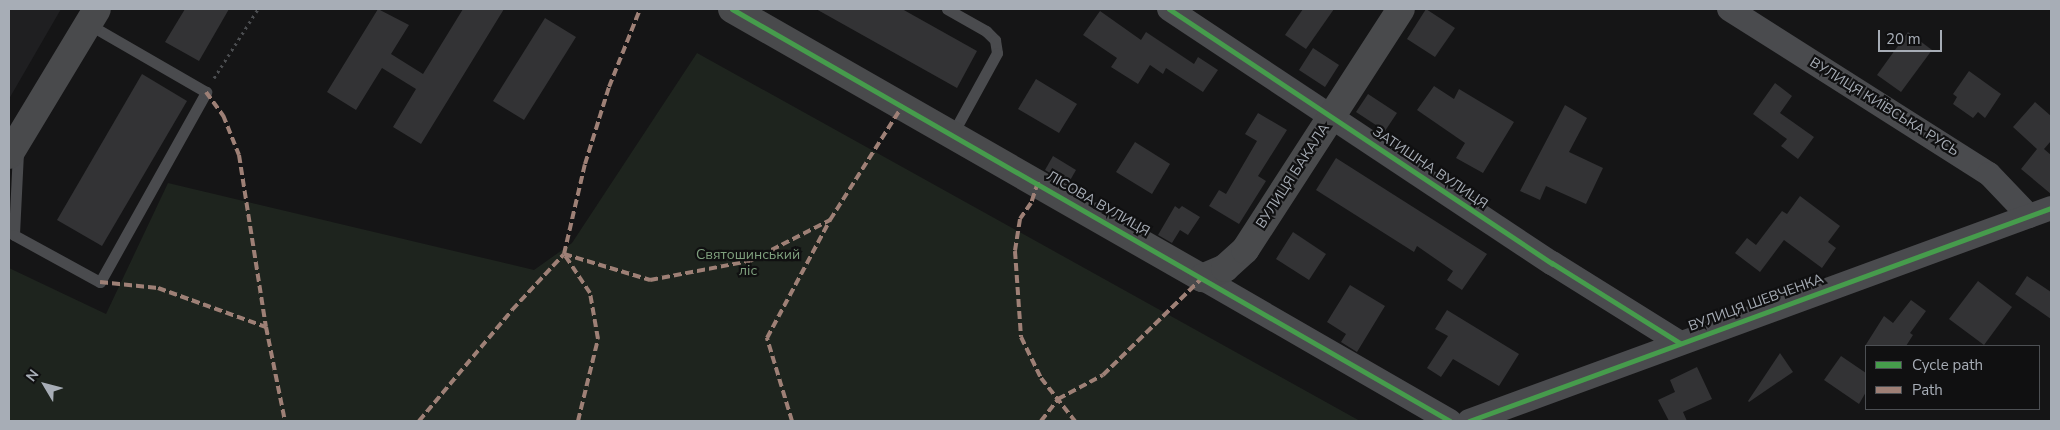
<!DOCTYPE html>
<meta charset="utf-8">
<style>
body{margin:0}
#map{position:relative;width:2060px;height:430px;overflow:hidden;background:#151516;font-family:"Nunito Sans",sans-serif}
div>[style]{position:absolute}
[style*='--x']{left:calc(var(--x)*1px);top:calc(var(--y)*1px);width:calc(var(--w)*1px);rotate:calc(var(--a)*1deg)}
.built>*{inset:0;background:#1f1f21}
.green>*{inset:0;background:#1e241e}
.building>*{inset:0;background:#333335}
.path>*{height:3px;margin-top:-1.5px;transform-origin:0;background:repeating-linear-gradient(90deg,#4b4d50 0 2.5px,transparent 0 6.5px)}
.lane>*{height:11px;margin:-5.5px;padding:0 5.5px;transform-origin:5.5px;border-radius:5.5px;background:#4a4b4e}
.street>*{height:24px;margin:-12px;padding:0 12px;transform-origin:12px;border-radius:12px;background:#4a4b4e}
.secondary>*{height:28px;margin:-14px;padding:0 14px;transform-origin:14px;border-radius:14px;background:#494a4c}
.quiet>*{height:4px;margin-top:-2px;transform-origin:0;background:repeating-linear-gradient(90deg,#9e8076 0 8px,transparent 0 12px)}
.cycleway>*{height:5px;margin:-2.5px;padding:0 2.5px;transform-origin:2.5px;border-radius:2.5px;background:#469c4c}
span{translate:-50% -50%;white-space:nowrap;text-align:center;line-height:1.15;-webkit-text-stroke:4.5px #101011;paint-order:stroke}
.street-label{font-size:14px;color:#a7adb6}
.park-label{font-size:14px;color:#7fa07e}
.frame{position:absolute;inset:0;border:10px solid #a7adb6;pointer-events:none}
.legend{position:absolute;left:1865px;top:345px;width:175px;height:65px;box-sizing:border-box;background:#101011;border:1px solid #4c4f53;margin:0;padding:6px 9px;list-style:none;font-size:15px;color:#a7adb6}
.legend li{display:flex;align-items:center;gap:10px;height:25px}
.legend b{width:25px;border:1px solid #4c4f53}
.north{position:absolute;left:20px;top:360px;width:50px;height:50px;-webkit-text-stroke:4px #101011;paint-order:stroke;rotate:307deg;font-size:14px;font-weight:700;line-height:20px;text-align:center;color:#a7adb6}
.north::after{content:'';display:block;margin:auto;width:18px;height:22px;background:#a7adb6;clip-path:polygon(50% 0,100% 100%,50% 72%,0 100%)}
.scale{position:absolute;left:1878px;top:30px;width:64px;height:22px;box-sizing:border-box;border:2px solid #a7adb6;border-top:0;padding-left:6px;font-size:15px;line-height:18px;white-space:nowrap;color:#a7adb6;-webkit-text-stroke:4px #101011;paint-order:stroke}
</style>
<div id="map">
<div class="built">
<i style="clip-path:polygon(9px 9px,61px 9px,9px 99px)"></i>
</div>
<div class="green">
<i style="clip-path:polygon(697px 53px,1360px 421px,9px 421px,9px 268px,106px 314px,168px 183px,534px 270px,572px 243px)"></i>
</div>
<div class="building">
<i style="clip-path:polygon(185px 9px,229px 9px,199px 61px,165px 42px)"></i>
<i style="clip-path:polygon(378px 9px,409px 25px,391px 54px,423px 74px,463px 9px,504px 9px,421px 144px,393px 127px,416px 89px,382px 68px,356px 110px,327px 92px)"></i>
<i style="clip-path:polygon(816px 9px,902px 9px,977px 51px,957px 88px)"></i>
<i style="clip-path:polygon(1303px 9px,1334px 9px,1306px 49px,1285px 35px)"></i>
<i style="clip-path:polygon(1426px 9px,1455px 28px,1435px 57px,1407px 39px)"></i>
<i style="clip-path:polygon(1100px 11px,1141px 40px,1146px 32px,1194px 64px,1198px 57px,1218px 70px,1203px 92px,1166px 68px,1163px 74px,1150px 65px,1138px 84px,1111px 67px,1117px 58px,1083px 35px)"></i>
<i style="clip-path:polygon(545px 18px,576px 37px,524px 120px,493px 101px)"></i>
<i style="clip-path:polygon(1908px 32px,1932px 50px,1901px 92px,1877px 75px)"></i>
<i style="clip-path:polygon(1313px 48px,1339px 65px,1325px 87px,1299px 70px)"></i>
<i style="clip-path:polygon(1969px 71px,2001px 94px,1985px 118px,1978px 112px,1973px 118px,1953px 104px,1957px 97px,1953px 94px)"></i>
<i style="clip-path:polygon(142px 74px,187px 101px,102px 246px,57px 220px)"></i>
<i style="clip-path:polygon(1036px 79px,1077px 104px,1059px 133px,1018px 109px)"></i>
<i style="clip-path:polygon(1775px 83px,1792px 96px,1780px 113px,1814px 137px,1798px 159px,1781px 146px,1787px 139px,1753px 114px)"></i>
<i style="clip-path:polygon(1434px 86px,1454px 99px,1459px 89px,1514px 122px,1483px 173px,1456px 158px,1465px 143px,1417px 110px)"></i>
<i style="clip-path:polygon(1368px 94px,1397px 113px,1385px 131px,1356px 112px)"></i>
<i style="clip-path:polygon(2035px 102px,2051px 116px,2051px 141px,2044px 149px,2051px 155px,2051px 194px,2021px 169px,2037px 149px,2013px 127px)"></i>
<i style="clip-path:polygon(1565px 105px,1587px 118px,1569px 152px,1603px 168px,1586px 204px,1546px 186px,1540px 200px,1520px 191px)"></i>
<i style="clip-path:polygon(1258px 113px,1287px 130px,1258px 176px,1266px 181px,1239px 224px,1209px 206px,1219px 190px,1226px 194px,1257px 141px,1245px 134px)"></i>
<i style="clip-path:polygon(1135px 142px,1170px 164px,1152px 194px,1116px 172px)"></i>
<i style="clip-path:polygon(1053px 156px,1076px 170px,1068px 184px,1045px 170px)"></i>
<i style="clip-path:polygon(1336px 158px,1487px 254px,1462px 290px,1447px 280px,1453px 271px,1417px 246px,1414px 252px,1316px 190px)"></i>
<i style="clip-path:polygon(1800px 196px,1840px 226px,1828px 242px,1836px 248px,1822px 268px,1784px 240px,1760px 272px,1735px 253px,1747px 238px,1756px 245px,1782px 211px,1787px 214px)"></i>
<i style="clip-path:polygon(1175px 206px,1179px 209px,1182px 206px,1200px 217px,1188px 235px,1180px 230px,1172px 243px,1158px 235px)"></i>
<i style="clip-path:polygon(1293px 232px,1326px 254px,1309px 280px,1276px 259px)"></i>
<i style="clip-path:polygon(2027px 276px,2051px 292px,2051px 319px,2015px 294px)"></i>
<i style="clip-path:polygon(1978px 281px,2012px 307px,1984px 345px,1949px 319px)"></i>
<i style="clip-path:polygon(1350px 285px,1385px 306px,1357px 352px,1341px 342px,1346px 334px,1327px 322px)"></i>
<i style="clip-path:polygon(1911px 300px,1926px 311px,1910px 333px,1913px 335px,1906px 346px,1865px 346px,1884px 316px,1893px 323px)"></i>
<i style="clip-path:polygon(1447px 310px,1519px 354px,1499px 386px,1453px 359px,1441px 377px,1427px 368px,1448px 336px,1435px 329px)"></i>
<i style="clip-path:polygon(1780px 353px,1793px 372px,1749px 402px,1748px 401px)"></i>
<i style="clip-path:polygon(1841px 356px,1866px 373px,1866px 392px,1859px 404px,1824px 380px)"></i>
<i style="clip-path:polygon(1697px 367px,1712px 399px,1683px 412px,1687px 421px,1669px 421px,1658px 400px,1675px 392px,1670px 380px)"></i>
</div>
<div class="path">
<i style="--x:214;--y:78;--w:82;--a:-57.5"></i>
</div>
<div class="lane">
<i style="--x:947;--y:9;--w:45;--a:29.4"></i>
<i style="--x:986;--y:31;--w:13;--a:45"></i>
<i style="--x:995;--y:40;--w:13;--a:81"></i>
<i style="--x:997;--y:53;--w:91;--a:118.8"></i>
<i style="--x:18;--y:152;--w:83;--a:92.8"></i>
<i style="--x:14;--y:235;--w:98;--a:28.7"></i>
<i style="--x:100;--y:282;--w:218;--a:-60.8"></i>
<i style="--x:206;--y:92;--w:136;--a:-150"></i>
</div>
<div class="street">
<i style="--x:1169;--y:9;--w:460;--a:33.6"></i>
<i style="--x:1552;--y:263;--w:151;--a:32"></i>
<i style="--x:1729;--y:9;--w:308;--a:32.4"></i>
<i style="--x:1989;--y:174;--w:58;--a:46.4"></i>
<i style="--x:1202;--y:278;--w:286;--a:30"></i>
<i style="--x:1469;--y:421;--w:620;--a:-20.1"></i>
</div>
<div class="secondary">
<i style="--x:732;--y:9;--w:542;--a:29.78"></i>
<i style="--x:1202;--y:278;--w:25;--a:-23"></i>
<i style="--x:1225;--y:268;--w:27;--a:-42"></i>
<i style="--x:1245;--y:250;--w:287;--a:-57.1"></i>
<i style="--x:9;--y:155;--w:170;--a:-58.9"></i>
</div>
<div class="quiet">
<i style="--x:206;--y:92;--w:29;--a:54"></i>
<i style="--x:223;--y:115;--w:43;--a:68.2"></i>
<i style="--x:239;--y:155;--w:174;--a:81.1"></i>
<i style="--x:266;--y:327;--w:96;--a:78.6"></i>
<i style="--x:1038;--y:182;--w:22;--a:108"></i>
<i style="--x:1031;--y:203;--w:19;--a:125"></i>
<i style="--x:1020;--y:219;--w:32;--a:99"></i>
<i style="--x:1015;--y:251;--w:86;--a:86"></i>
<i style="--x:1021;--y:337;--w:46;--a:64"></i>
<i style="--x:1041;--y:378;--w:55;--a:51.7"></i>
<i style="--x:100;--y:282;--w:58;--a:5.9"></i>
<i style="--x:158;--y:288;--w:115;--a:19.9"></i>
<i style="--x:419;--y:421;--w:145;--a:-50"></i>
<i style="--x:512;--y:310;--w:76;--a:-47.1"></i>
<i style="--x:564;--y:254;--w:90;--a:16.8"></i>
<i style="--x:650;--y:280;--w:102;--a:-10.8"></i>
<i style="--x:750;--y:261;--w:90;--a:-27.1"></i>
<i style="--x:830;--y:220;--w:136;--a:-57.6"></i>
<i style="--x:578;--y:421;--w:84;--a:-76.3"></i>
<i style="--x:598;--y:339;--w:47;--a:-99.9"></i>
<i style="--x:590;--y:293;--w:47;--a:-123.7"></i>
<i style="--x:564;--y:254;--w:92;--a:-76.9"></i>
<i style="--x:585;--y:164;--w:81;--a:-72.7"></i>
<i style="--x:609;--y:87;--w:84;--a:-68.3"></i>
<i style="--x:792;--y:421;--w:87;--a:-106.8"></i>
<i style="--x:767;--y:338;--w:134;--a:-61.9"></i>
<i style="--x:1041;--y:421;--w:28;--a:-52"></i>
<i style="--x:1058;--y:399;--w:51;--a:-28.1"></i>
<i style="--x:1103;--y:375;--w:139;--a:-44.4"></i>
</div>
<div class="cycleway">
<i style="--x:732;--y:9;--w:828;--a:29.85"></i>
<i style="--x:1169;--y:9;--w:460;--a:33.6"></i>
<i style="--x:1552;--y:263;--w:151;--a:32"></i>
<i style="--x:1469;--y:421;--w:620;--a:-20.1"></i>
</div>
<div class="street-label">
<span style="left:1884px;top:107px;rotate:32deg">ВУЛИЦЯ КИЇВСЬКА РУСЬ</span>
<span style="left:1430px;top:168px;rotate:34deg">ЗАТИШНА ВУЛИЦЯ</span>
<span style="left:1293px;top:176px;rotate:-57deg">ВУЛИЦЯ БАКАЛА</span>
<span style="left:1098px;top:204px;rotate:30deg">ЛІСОВА ВУЛИЦЯ</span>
<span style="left:1756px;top:303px;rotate:-20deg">ВУЛИЦЯ ШЕВЧЕНКА</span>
</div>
<div class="park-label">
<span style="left:748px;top:263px">Святошинський<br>ліс</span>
</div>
<div class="frame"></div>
<ul class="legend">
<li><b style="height:6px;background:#469c4c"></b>Cycle path</li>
<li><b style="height:6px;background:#9e8076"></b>Path</li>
</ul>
<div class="north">N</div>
<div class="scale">20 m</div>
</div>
